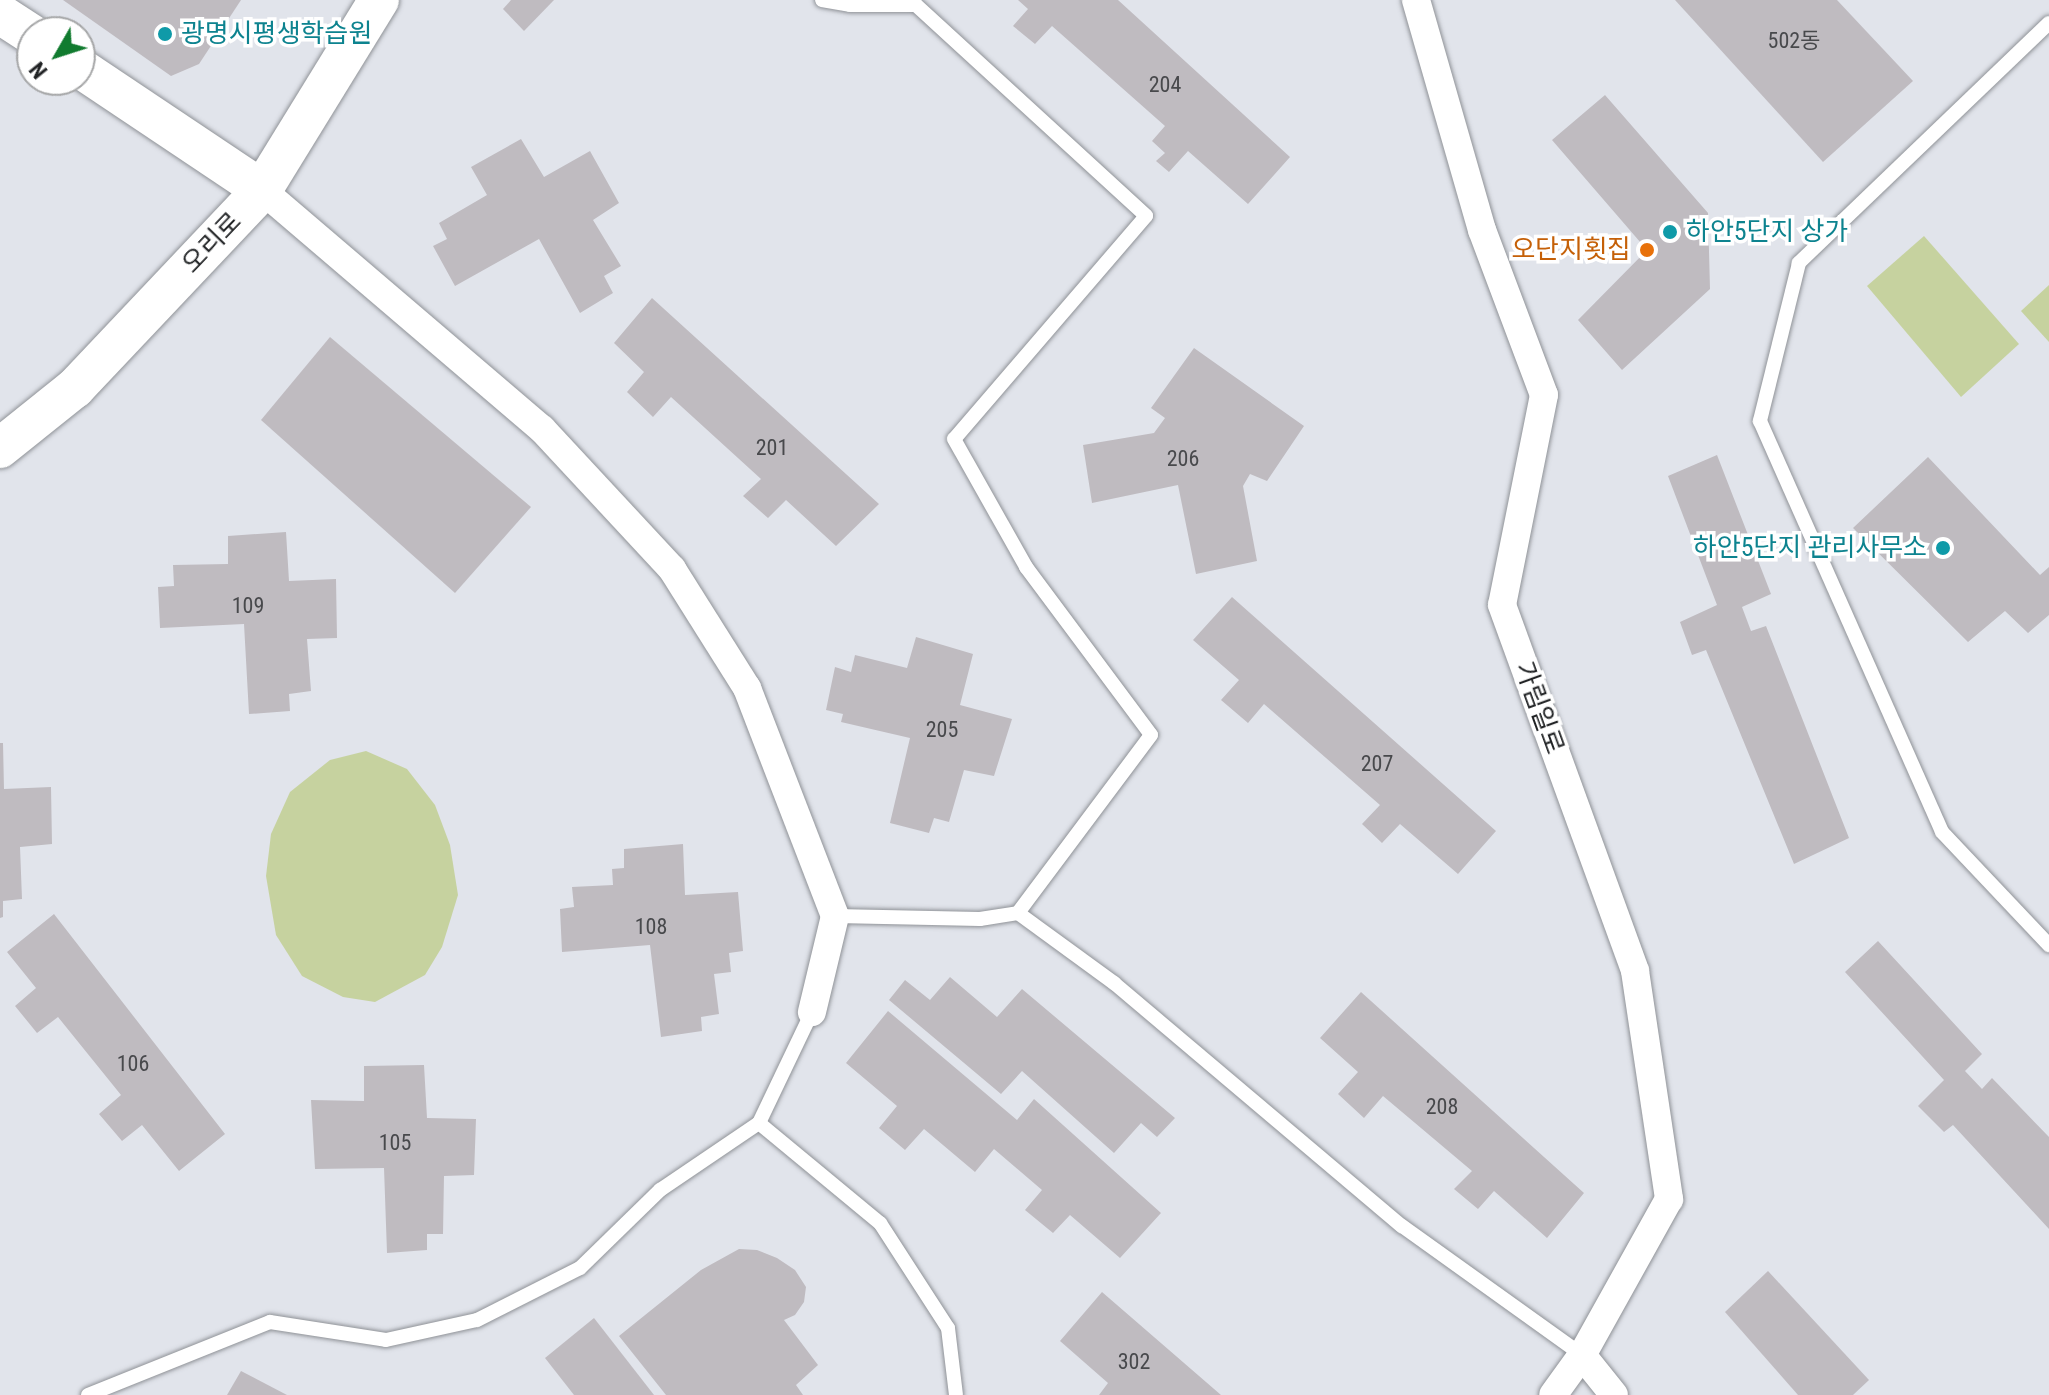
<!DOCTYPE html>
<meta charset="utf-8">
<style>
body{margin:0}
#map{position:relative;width:2049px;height:1395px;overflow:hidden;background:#e1e4eb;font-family:"Roboto Condensed","Noto Sans KR",sans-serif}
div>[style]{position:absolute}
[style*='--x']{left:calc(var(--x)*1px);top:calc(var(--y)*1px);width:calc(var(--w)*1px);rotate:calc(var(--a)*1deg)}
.green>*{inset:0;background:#c6d29f}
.building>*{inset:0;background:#bfbbc0}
.roads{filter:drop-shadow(0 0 2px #8f9297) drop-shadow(0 0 2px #8f9297)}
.lane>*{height:14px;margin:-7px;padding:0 7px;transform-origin:7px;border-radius:7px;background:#fff}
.street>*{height:28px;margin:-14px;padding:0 14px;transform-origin:14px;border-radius:14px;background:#fff}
.secondary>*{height:40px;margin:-20px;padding:0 20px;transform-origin:20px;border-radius:20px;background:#fff}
.dots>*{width:22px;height:22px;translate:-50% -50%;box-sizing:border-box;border:4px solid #fff;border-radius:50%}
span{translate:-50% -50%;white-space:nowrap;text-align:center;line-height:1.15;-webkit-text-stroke:7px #fff;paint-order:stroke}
.number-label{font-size:22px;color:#48494c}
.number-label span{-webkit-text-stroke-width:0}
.culture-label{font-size:26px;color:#0d838f}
.left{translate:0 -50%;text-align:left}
.right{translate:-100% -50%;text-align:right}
.street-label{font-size:26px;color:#212325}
.food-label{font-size:26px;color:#c56008}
.north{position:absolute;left:16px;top:16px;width:80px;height:80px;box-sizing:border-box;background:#fff;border:2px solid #a6a7a8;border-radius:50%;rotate:231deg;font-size:22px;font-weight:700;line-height:32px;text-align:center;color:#212325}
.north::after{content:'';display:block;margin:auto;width:28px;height:36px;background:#117b2f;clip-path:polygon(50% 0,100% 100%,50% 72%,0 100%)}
</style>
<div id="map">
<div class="green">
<i style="clip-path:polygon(1924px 236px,2019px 344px,1961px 397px,1867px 286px)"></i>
<i style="clip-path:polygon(2049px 285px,2049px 342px,2021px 311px)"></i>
<i style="clip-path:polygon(366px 751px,407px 769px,435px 805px,450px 845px,458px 895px,442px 947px,425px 975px,375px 1002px,343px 997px,302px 976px,276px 935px,266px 876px,271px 834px,290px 792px,330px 760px)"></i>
</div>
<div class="building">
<i style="clip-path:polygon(63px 0,241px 0,199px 64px,171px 76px)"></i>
<i style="clip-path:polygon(511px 0,554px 0,524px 31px,503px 9px)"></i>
<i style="clip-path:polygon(1018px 0,1118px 0,1290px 157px,1248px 204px,1188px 151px,1169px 172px,1156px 161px,1165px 153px,1152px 141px,1165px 126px,1052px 26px,1035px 44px,1013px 26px,1028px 9px)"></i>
<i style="clip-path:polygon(1675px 0,1837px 0,1913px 81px,1823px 162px)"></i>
<i style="clip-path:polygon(1605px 95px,1708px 213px,1710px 289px,1622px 370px,1578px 320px,1647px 250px,1552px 140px)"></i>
<i style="clip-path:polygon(521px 139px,544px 177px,590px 151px,619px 203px,593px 220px,621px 266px,604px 276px,613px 293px,580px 313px,539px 239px,455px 286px,433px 246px,447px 239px,439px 223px,487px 195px,471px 167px)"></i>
<i style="clip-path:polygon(652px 298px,879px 504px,836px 546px,786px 500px,768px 518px,743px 496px,761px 479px,671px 397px,653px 417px,627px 392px,644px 372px,614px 343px)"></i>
<i style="clip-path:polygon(330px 337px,531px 507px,455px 593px,261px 420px)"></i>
<i style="clip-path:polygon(1194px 348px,1304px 426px,1267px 481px,1250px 474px,1243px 486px,1257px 561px,1196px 574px,1178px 485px,1092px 503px,1083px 445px,1154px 433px,1165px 418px,1151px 408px)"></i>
<i style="clip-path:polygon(1717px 455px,1771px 594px,1742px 607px,1751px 631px,1766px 626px,1849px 838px,1794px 864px,1706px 650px,1692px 655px,1680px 622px,1717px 605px,1668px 476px)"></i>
<i style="clip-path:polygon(1928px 457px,2040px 575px,2049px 567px,2049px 615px,2028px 633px,2005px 611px,1968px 642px,1853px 528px)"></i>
<i style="clip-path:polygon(286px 532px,289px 581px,336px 579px,337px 638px,307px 639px,311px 691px,289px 694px,290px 711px,249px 714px,244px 624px,160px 628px,158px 587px,174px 586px,173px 565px,228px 564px,228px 536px)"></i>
<i style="clip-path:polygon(1232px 597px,1496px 831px,1458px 874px,1400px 824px,1382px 843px,1362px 824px,1380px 805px,1264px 704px,1248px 723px,1221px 700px,1239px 680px,1193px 640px)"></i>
<i style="clip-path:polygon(916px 637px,973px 654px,960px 705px,1012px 719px,994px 776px,964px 770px,949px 822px,934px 818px,929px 833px,890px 823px,910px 738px,841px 722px,843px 714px,826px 710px,835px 667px,851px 672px,855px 655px,907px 668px)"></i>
<i style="clip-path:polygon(0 743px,3px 743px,4px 789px,51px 787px,52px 844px,20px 847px,22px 899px,3px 901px,3px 917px,0 918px)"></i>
<i style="clip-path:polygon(683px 844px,685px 895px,738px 892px,743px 951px,729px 953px,731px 972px,714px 974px,719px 1014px,701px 1017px,702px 1031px,661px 1037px,650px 945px,562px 952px,560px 909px,574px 907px,572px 887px,613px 885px,612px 869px,624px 868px,624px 849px)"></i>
<i style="clip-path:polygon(54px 914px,225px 1134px,179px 1171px,142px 1125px,122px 1141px,99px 1114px,121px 1095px,58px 1017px,37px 1033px,15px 1006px,36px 988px,7px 952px)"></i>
<i style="clip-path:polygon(1878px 941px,1982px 1054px,1965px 1071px,1982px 1089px,1992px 1078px,2049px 1137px,2049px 1229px,1953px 1125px,1944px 1132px,1918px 1106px,1944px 1080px,1845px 972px)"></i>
<i style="clip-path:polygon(950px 977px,997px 1017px,1022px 989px,1175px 1118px,1157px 1137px,1141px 1123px,1114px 1153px,1022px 1071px,1001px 1094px,889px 1000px,905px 980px,930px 1000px)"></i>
<i style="clip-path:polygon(1361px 992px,1584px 1193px,1547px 1238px,1494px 1191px,1478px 1209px,1454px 1189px,1472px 1171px,1383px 1096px,1364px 1118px,1338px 1094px,1358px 1072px,1320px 1038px)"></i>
<i style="clip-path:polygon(888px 1011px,1017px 1120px,1034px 1099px,1161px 1213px,1120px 1258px,1070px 1215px,1053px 1233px,1025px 1210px,1042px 1190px,994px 1149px,975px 1172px,924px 1129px,905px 1150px,879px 1128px,897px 1106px,846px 1063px)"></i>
<i style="clip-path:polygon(424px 1065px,427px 1118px,476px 1119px,474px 1175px,444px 1176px,443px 1234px,427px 1234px,427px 1250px,387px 1253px,384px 1168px,315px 1169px,311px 1100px,364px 1101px,364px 1066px)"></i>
<i style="clip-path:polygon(739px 1249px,757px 1250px,777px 1258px,795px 1270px,806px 1287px,804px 1302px,795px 1315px,784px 1320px,818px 1365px,796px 1385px,803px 1395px,666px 1395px,619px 1336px,701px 1270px)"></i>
<i style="clip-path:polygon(1768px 1271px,1869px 1380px,1853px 1395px,1798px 1395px,1725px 1312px)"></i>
<i style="clip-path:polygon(1102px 1292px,1221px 1395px,1099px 1395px,1108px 1383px,1060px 1341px)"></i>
<i style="clip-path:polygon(594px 1318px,654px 1395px,574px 1395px,545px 1358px)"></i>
<i style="clip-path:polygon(241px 1371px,287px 1395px,227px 1395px)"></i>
</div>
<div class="roads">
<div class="lane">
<i style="--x:822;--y:0;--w:28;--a:10"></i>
<i style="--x:850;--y:5;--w:66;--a:0"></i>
<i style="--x:916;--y:5;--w:312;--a:42.5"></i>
<i style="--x:1146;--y:216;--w:294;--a:130.7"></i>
<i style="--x:954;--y:439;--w:147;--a:60.6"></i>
<i style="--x:1026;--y:567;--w:209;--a:53.3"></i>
<i style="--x:1151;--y:735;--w:222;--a:126.8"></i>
<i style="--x:2049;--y:23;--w:347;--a:136.2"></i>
<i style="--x:1799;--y:263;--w:163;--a:103.9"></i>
<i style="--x:1760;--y:421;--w:449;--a:66.1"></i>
<i style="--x:1942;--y:832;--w:156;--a:46.6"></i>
<i style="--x:835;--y:916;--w:145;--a:1.2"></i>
<i style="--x:980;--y:919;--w:38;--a:-9"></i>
<i style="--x:1018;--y:913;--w:119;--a:36.1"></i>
<i style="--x:1114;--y:983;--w:377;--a:40.2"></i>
<i style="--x:1402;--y:1226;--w:221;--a:35.6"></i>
<i style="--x:759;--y:1123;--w:157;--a:39.6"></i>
<i style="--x:880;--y:1223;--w:125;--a:57.1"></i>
<i style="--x:948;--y:1328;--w:67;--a:83.2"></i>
<i style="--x:88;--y:1395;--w:196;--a:-21.9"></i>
<i style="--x:270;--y:1322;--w:117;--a:8.8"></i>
<i style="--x:386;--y:1340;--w:93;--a:-12.4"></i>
<i style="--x:477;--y:1320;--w:115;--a:-26.8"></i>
<i style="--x:580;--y:1268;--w:112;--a:-44.3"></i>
<i style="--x:660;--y:1190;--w:120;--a:-34.1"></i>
<i style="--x:759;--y:1123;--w:123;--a:-64.5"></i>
</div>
<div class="street">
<i style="--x:1416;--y:0;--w:239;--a:74"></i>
<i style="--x:1482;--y:230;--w:176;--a:69.4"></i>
<i style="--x:1544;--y:395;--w:214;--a:101.3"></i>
<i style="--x:1502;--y:605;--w:389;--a:70"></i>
<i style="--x:1635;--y:971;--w:231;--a:81.5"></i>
<i style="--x:1669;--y:1199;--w:179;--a:119.1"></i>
<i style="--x:1582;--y:1355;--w:49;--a:125.9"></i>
<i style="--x:262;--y:190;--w:368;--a:40.5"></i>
<i style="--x:542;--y:429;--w:191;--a:47.1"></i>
<i style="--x:672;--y:569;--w:141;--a:57.8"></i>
<i style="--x:747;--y:688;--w:244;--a:68.9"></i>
<i style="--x:835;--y:916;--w:99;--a:103.5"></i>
<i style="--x:1582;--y:1355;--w:51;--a:51.3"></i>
</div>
<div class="secondary">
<i style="--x:0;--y:14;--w:38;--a:33"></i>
<i style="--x:80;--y:68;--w:219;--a:33.8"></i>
<i style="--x:0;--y:448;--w:96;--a:-38.7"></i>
<i style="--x:75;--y:388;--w:272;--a:-46.6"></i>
<i style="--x:262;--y:190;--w:223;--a:-58.4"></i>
</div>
</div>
<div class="dots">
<i style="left:165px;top:34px;background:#0f9aa8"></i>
<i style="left:1670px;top:232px;background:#0f9aa8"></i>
<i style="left:1647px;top:250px;background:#e8710a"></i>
<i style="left:1943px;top:548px;background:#0f9aa8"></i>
</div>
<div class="number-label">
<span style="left:1794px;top:41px">502동</span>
<span style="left:1165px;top:85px">204</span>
<span style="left:772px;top:448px">201</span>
<span style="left:1183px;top:459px">206</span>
<span style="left:248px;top:606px">109</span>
<span style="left:942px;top:730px">205</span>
<span style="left:1377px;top:764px">207</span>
<span style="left:651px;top:927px">108</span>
<span style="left:133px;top:1064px">106</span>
<span style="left:1442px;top:1107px">208</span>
<span style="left:395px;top:1143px">105</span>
<span style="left:1134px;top:1362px">302</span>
</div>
<div class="culture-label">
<span class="left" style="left:181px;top:34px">광명시평생학습원</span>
<span class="left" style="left:1686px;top:232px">하안5단지 상가</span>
<span class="right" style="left:1927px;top:548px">하안5단지 관리사무소</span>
</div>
<div class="street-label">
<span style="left:212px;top:243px;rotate:-46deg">오리로</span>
<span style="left:1539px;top:708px;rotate:70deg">가림일로</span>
</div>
<div class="food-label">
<span class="right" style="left:1631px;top:250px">오단지횟집</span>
</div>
<div class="north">N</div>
</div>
